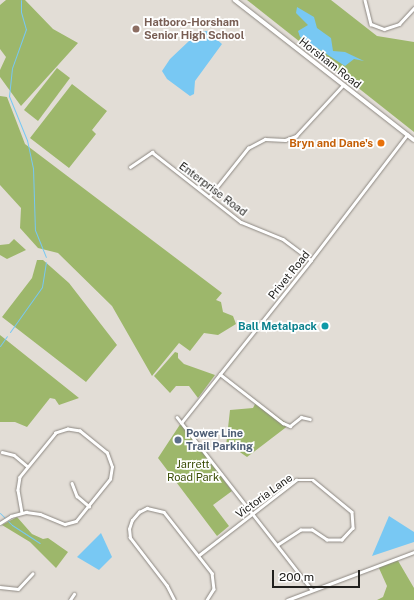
<!DOCTYPE html>
<style>
body{margin:0}
#map{position:relative;width:414px;height:600px;overflow:hidden;background:#e2ddd6;font-family:"Public Sans",sans-serif}
div>[style]{position:absolute}
[style*='--x']{left:calc(var(--x)*1px);top:calc(var(--y)*1px);width:calc(var(--w)*1px);rotate:calc(var(--a)*1deg)}
.green>*{inset:0;background:#9db76b}
.water>*{inset:0;background:#78c8f3}
.stream>*{height:1px;margin:-0.5px;padding:0 0.5px;transform-origin:0.5px;border-radius:0.5px;background:#78c8f3}
.roads{filter:drop-shadow(0 0 1px #8d8882) drop-shadow(0 0 1px #8d8882)}
.street>*{height:2.5px;margin:-1.25px;padding:0 1.25px;transform-origin:1.25px;border-radius:1.25px;background:#fff}
.secondary>*{height:3px;margin:-1.5px;padding:0 1.5px;transform-origin:1.5px;border-radius:1.5px;background:#fff}
.primary>*{height:3.5px;margin:-1.75px;padding:0 1.75px;transform-origin:1.75px;border-radius:1.75px;background:#fff}
.dots>*{width:11px;height:11px;translate:-50% -50%;box-sizing:border-box;border:2px solid #fff;border-radius:50%}
span{translate:-50% -50%;white-space:nowrap;text-align:center;line-height:1.15;-webkit-text-stroke:3.5px #fff;paint-order:stroke}
.education-label{font-size:11px;color:#785e54;font-weight:700}
.left{translate:0 -50%;text-align:left}
.street-label{font-size:11px;color:#21201d}
.food-label{font-size:11px;color:#c56008;font-weight:700}
.right{translate:-100% -50%;text-align:right}
.culture-label{font-size:11px;color:#0d838f;font-weight:700}
.service-label{font-size:11px;color:#4e5e75;font-weight:700}
.park-label{font-size:11px;color:#394c05}
.scale{position:absolute;left:272px;top:570px;width:88px;height:18px;box-sizing:border-box;border:2px solid #21201d;border-top:0;padding-left:5px;font-size:12px;line-height:14px;white-space:nowrap;color:#21201d;-webkit-text-stroke:3px #fff;paint-order:stroke}
</style>
<div id="map">
<div class="green">
<i style="clip-path:polygon(6px 0,25px 0,53px 29px,78px 43px,21px 106px,0 77px,0 70px,6px 57px,0 49px,0 5px)"></i>
<i style="clip-path:polygon(247px 0,331px 0,377px 36px,414px 42px,414px 132px)"></i>
<i style="clip-path:polygon(57px 68px,70px 78px,38px 121px,24px 110px)"></i>
<i style="clip-path:polygon(72px 84px,107px 111px,92px 130px,96px 134px,69px 168px,30px 138px)"></i>
<i style="clip-path:polygon(0 96px,7px 97px,25px 144px,222px 293px,216px 300px,221px 302px,223px 312px,233px 316px,236px 324px,218px 335px,204px 333px,190px 351px,179px 343px,152px 376px,112px 306px,58px 253px,38px 248px,20px 228px,21px 208px,0 185px)"></i>
<i style="clip-path:polygon(14px 239px,26px 250px,7px 259px,0 255px,0 245px,9px 244px)"></i>
<i style="clip-path:polygon(37px 260px,43px 260px,69px 283px,117px 345px,86px 382px,2px 317px,32px 278px)"></i>
<i style="clip-path:polygon(0 335px,79px 398px,59px 405px,55px 399px,50px 398px,27px 427px,15px 422px,0 422px)"></i>
<i style="clip-path:polygon(175px 352px,178px 353px,178px 358px,184px 364px,215px 375px,198px 398px,189px 386px,176px 386px,170px 393px,154px 376px)"></i>
<i style="clip-path:polygon(256px 402px,289px 425px,247px 457px,234px 448px,226px 446px,230px 410px,253px 408px)"></i>
<i style="clip-path:polygon(181px 423px,232px 491px,213px 505px,229px 526px,217px 536px,158px 458px)"></i>
<i style="clip-path:polygon(17px 517px,32px 534px,43px 539px,48px 538px,68px 552px,56px 568px,30px 542px,2px 525px)"></i>
<i style="clip-path:polygon(397px 559px,414px 588px,414px 600px,377px 600px,383px 597px,387px 586px,378px 566px)"></i>
</div>
<div class="water">
<i style="clip-path:polygon(297px 7px,314px 17px,317px 28px,331px 38px,333px 51px,345px 52px,364px 61px,354px 59px,345px 66px,300px 37px,298px 31px,308px 25px,296px 13px)"></i>
<i style="clip-path:polygon(207px 31px,222px 44px,195px 81px,194px 94px,190px 96px,167px 79px,162px 71px,170px 59px,189px 41px,200px 32px)"></i>
<i style="clip-path:polygon(389px 516px,414px 532px,414px 542px,372px 556px)"></i>
<i style="clip-path:polygon(101px 533px,112px 557px,99px 570px,77px 557px)"></i>
</div>
<div class="stream">
<i style="--x:21;--y:0;--w:12;--a:90"></i>
<i style="--x:21;--y:12;--w:18;--a:74"></i>
<i style="--x:26;--y:29;--w:41;--a:109.7"></i>
<i style="--x:12;--y:68;--w:28;--a:96"></i>
<i style="--x:9;--y:96;--w:48;--a:67.8"></i>
<i style="--x:27;--y:140;--w:29;--a:78"></i>
<i style="--x:33;--y:168;--w:62;--a:88.2"></i>
<i style="--x:35;--y:230;--w:29;--a:68"></i>
<i style="--x:10;--y:332;--w:55;--a:-54.6"></i>
<i style="--x:42;--y:287;--w:25;--a:-81"></i>
<i style="--x:0;--y:346;--w:12;--a:-55"></i>
<i style="--x:0;--y:513;--w:17;--a:45"></i>
<i style="--x:12;--y:525;--w:33;--a:33"></i>
</div>
<div class="roads">
<div class="street">
<i style="--x:365;--y:0;--w:25;--a:76"></i>
<i style="--x:371;--y:24;--w:14;--a:21"></i>
<i style="--x:384;--y:29;--w:16;--a:-18"></i>
<i style="--x:399;--y:24;--w:22;--a:-47"></i>
<i style="--x:130;--y:167;--w:27;--a:-34"></i>
<i style="--x:152;--y:152;--w:113;--a:38.2"></i>
<i style="--x:241;--y:222;--w:45;--a:22"></i>
<i style="--x:283;--y:239;--w:35;--a:37"></i>
<i style="--x:209;--y:197;--w:63;--a:-51.5"></i>
<i style="--x:248;--y:148;--w:19;--a:-28"></i>
<i style="--x:265;--y:139;--w:20;--a:3"></i>
<i style="--x:285;--y:140;--w:12;--a:-20"></i>
<i style="--x:296;--y:136;--w:69;--a:-47.3"></i>
<i style="--x:220;--y:374;--w:80;--a:37.9"></i>
<i style="--x:283;--y:423;--w:8;--a:23"></i>
<i style="--x:290;--y:426;--w:14;--a:-39"></i>
<i style="--x:301;--y:417;--w:9;--a:13"></i>
<i style="--x:177;--y:417;--w:219;--a:52"></i>
<i style="--x:181;--y:423;--w:208;--a:-51.4"></i>
<i style="--x:311;--y:260;--w:158;--a:-52.5"></i>
<i style="--x:2;--y:452;--w:12;--a:14"></i>
<i style="--x:14;--y:455;--w:17;--a:40"></i>
<i style="--x:72;--y:483;--w:14;--a:69"></i>
<i style="--x:77;--y:496;--w:16;--a:40"></i>
<i style="--x:0;--y:523;--w:13;--a:-32"></i>
<i style="--x:11;--y:516;--w:16;--a:-15"></i>
<i style="--x:26;--y:512;--w:14;--a:8"></i>
<i style="--x:40;--y:514;--w:27;--a:22"></i>
<i style="--x:65;--y:524;--w:11;--a:-15"></i>
<i style="--x:76;--y:521;--w:54;--a:-51"></i>
<i style="--x:110;--y:479;--w:12;--a:-81"></i>
<i style="--x:112;--y:467;--w:15;--a:-110"></i>
<i style="--x:107;--y:453;--w:35;--a:-141"></i>
<i style="--x:80;--y:431;--w:12;--a:-171"></i>
<i style="--x:68;--y:429;--w:13;--a:162"></i>
<i style="--x:56;--y:433;--w:57;--a:129.3"></i>
<i style="--x:20;--y:477;--w:13;--a:99"></i>
<i style="--x:18;--y:490;--w:22;--a:80"></i>
<i style="--x:199;--y:555;--w:123;--a:-37.7"></i>
<i style="--x:296;--y:480;--w:17;--a:0"></i>
<i style="--x:313;--y:480;--w:50;--a:39.4"></i>
<i style="--x:352;--y:512;--w:16;--a:86"></i>
<i style="--x:353;--y:528;--w:16;--a:133"></i>
<i style="--x:342;--y:540;--w:15;--a:180"></i>
<i style="--x:327;--y:540;--w:18;--a:-146"></i>
<i style="--x:312;--y:530;--w:11;--a:180"></i>
<i style="--x:301;--y:530;--w:27;--a:147"></i>
<i style="--x:0;--y:587;--w:18;--a:6"></i>
<i style="--x:18;--y:589;--w:21;--a:-47"></i>
<i style="--x:70;--y:600;--w:7;--a:-56"></i>
<i style="--x:174;--y:600;--w:16;--a:-117"></i>
<i style="--x:167;--y:586;--w:61;--a:-127.6"></i>
<i style="--x:130;--y:538;--w:9;--a:-96"></i>
<i style="--x:129;--y:529;--w:9;--a:-72"></i>
<i style="--x:132;--y:520;--w:11;--a:-49"></i>
<i style="--x:139;--y:512;--w:9;--a:-27"></i>
<i style="--x:147;--y:508;--w:17;--a:13"></i>
<i style="--x:164;--y:512;--w:78;--a:51.8"></i>
<i style="--x:212;--y:573;--w:16;--a:83"></i>
<i style="--x:214;--y:589;--w:13;--a:122"></i>
</div>
<div class="secondary">
<i style="--x:287;--y:600;--w:136;--a:-20.7"></i>
</div>
<div class="primary">
<i style="--x:235;--y:0;--w:227;--a:38"></i>
</div>
</div>
<div class="dots">
<i style="left:136px;top:29px;background:#8d6e63"></i>
<i style="left:381px;top:143px;background:#e8710a"></i>
<i style="left:325px;top:326px;background:#0f9aa8"></i>
<i style="left:178px;top:440px;background:#5c6f8a"></i>
</div>
<div class="education-label">
<span class="left" style="left:144px;top:29px">Hatboro-Horsham<br>Senior High School</span>
</div>
<div class="street-label">
<span style="left:330px;top:63px;rotate:38deg">Horsham Road</span>
<span style="left:213px;top:189px;rotate:37deg">Enterprise Road</span>
<span style="left:289px;top:275px;rotate:-51deg">Privet Road</span>
<span style="left:264px;top:496px;rotate:-36deg">Victoria Lane</span>
</div>
<div class="food-label">
<span class="right" style="left:373px;top:143px">Bryn and Dane's</span>
</div>
<div class="culture-label">
<span class="right" style="left:317px;top:326px">Ball Metalpack</span>
</div>
<div class="service-label">
<span class="left" style="left:186px;top:440px">Power Line<br>Trail Parking</span>
</div>
<div class="park-label">
<span style="left:193px;top:471px">Jarrett<br>Road Park</span>
</div>
<div class="scale">200 m</div>
</div>
